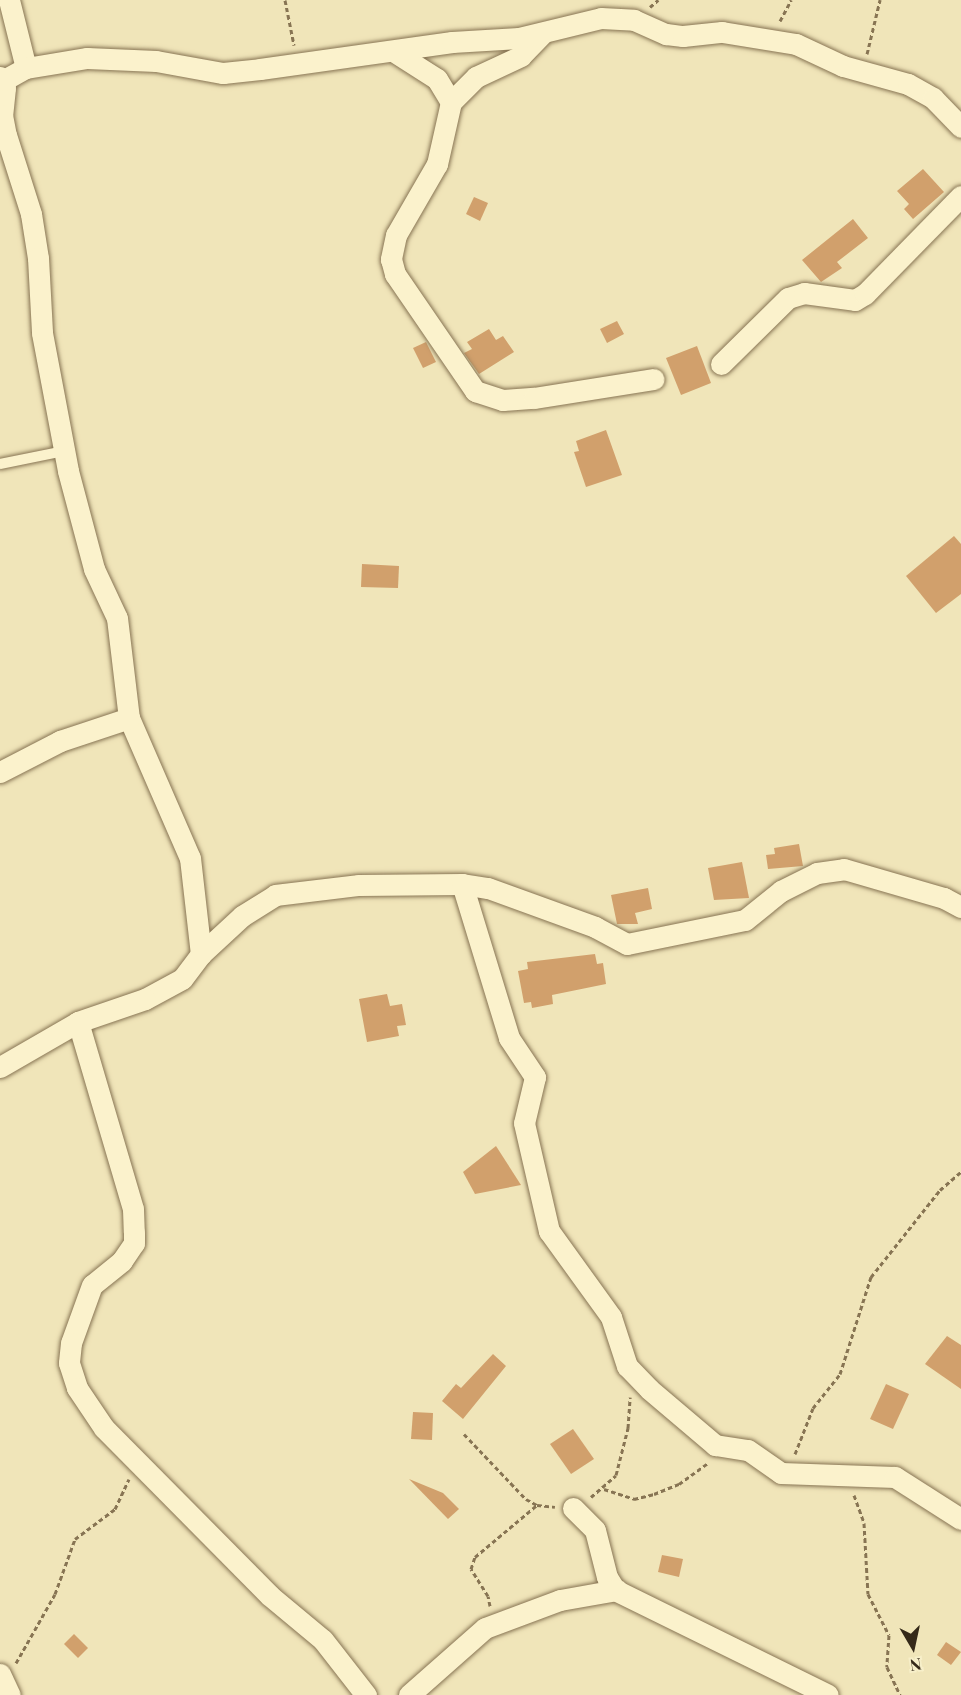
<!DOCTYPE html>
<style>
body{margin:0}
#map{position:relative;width:961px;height:1695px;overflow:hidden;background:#f0e5b9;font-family:"Playfair Display",serif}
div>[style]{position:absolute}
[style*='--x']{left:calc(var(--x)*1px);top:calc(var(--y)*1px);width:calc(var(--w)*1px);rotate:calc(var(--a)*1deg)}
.building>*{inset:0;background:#d1a06c}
.path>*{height:3px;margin-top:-1.5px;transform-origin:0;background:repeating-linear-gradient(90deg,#877453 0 4.5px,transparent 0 7.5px)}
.roads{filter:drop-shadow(0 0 2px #877453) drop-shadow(0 0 2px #877453)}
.lane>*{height:10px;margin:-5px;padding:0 5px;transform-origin:5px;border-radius:5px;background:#fbf2cc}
.street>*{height:21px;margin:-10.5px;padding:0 10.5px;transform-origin:10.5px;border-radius:10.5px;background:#fbf2cc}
span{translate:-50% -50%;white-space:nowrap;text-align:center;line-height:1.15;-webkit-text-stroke:4.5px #f7efc9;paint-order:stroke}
.north{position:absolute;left:883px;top:1617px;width:60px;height:60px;-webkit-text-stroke:4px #f7efc9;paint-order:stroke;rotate:171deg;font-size:16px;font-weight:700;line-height:24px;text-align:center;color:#352919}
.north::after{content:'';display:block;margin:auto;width:21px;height:27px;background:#352919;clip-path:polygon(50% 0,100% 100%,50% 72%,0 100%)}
</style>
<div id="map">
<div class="building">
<i style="clip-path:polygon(923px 169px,944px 192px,913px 219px,904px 209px,909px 204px,897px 191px)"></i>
<i style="clip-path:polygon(474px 197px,488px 203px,480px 221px,466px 214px)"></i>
<i style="clip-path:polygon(853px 219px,868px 238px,837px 262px,842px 268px,821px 282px,802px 260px)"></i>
<i style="clip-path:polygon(617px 321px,624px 334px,607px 343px,600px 329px)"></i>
<i style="clip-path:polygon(489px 329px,496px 340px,503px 336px,514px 352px,479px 374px,464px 353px,472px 349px,467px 342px)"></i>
<i style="clip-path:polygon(426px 342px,436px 362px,423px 368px,413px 348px)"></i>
<i style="clip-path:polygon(697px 346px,711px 383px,681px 395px,666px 358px)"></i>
<i style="clip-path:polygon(606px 430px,622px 475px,586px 487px,574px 452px,579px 451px,576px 441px)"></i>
<i style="clip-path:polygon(954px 536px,961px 544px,961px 594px,936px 613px,906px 576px)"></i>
<i style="clip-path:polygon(362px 564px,399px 566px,398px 588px,361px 587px)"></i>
<i style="clip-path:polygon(799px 844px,803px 866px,768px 869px,766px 855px,775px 854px,774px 848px)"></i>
<i style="clip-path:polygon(742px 862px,749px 898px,714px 900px,708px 868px)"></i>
<i style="clip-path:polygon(648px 888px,652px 909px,635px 913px,638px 924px,617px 924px,611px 895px)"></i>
<i style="clip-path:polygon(595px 954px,597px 964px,603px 963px,606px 984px,552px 995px,553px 1004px,532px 1008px,531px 1002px,524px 1003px,518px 971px,528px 969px,527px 962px)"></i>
<i style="clip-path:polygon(387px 994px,390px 1006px,402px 1004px,406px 1025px,397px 1026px,399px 1036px,367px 1042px,359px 999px)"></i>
<i style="clip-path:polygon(496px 1146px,521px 1185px,475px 1194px,463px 1172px)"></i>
<i style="clip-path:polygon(947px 1336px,961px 1345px,961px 1389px,925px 1364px)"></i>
<i style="clip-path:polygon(493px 1354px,506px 1366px,463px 1419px,442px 1401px,456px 1384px,461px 1388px)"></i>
<i style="clip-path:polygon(886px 1384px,909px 1394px,893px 1429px,870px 1419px)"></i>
<i style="clip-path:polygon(413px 1412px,433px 1413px,432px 1440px,411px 1439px)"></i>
<i style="clip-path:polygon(573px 1429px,594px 1459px,571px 1474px,550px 1444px)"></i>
<i style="clip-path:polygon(409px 1479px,443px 1493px,459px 1509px,448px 1519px)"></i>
<i style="clip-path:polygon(662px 1555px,683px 1559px,679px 1577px,658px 1572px)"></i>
<i style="clip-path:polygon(74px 1634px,88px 1648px,78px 1658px,64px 1644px)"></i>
<i style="clip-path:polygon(946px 1642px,961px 1652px,951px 1665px,937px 1655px)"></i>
</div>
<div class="path">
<i style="--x:285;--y:0;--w:46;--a:78.7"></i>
<i style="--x:650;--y:7;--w:11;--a:-41"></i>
<i style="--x:780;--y:21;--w:24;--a:-62"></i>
<i style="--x:867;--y:54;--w:56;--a:-76.5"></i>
<i style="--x:464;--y:1434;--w:90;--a:46.4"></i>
<i style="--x:526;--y:1499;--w:13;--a:29"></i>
<i style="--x:537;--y:1505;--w:18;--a:6"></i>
<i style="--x:795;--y:1454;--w:49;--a:-68.6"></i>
<i style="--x:813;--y:1408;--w:43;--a:-51.5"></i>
<i style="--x:840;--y:1374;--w:102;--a:-72.3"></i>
<i style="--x:871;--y:1277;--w:111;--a:-51.6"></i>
<i style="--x:940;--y:1190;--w:28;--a:-41"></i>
<i style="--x:604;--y:1489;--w:32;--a:18"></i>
<i style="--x:634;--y:1499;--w:21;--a:-14"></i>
<i style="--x:654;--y:1494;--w:27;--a:-22"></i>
<i style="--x:679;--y:1484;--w:36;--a:-36"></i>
<i style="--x:854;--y:1495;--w:30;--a:70"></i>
<i style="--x:864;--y:1523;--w:71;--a:86.8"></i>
<i style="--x:868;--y:1594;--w:46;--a:62.9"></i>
<i style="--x:889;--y:1635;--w:32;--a:94"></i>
<i style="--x:887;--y:1667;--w:31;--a:65"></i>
<i style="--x:591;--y:1497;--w:33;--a:-41"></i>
<i style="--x:616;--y:1475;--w:49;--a:-75.7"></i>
<i style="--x:628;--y:1428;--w:31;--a:-86"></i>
<i style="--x:490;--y:1606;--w:10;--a:-101"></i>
<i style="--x:488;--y:1596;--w:32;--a:-122"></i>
<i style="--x:471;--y:1569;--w:13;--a:-72"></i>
<i style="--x:475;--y:1557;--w:81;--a:-40"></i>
<i style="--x:16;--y:1663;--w:79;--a:-60.5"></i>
<i style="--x:55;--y:1594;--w:59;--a:-70"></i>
<i style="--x:75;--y:1539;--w:50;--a:-36.9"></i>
<i style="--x:115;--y:1509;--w:33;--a:-65"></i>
</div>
<div class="roads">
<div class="lane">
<i style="--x:0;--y:464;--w:65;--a:-11.5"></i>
</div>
<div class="street">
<i style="--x:9;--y:0;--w:70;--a:76"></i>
<i style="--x:542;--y:34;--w:30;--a:134"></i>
<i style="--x:521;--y:56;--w:50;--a:155"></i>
<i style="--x:476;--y:77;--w:35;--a:135"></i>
<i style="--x:451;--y:102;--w:64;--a:102.7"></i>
<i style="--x:437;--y:164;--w:82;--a:120"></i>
<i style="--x:396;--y:235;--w:25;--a:102"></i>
<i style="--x:391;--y:259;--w:16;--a:75"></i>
<i style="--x:395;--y:274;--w:142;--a:55.6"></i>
<i style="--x:475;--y:391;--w:29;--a:18"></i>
<i style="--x:503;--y:400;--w:31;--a:-4"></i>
<i style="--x:534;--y:398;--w:121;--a:-9"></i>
<i style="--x:393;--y:51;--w:52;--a:32.5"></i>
<i style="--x:437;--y:79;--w:27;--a:59"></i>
<i style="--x:0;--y:77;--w:12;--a:66"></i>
<i style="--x:5;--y:88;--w:27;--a:96"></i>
<i style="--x:2;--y:115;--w:20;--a:79"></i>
<i style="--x:6;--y:135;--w:83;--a:72.4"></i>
<i style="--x:31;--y:214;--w:45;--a:81"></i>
<i style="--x:38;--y:258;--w:75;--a:86.9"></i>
<i style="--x:42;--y:333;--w:140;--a:79.3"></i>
<i style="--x:68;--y:471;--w:101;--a:75.1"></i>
<i style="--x:94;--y:569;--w:54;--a:64.9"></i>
<i style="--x:117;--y:618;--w:101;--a:83.2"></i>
<i style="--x:129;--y:718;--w:153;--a:66.5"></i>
<i style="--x:190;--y:858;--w:97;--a:83.5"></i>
<i style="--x:201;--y:954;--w:31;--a:127"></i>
<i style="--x:182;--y:979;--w:42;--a:151.6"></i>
<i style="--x:145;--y:999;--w:71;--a:161.1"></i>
<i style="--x:78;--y:1022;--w:90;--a:150"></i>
<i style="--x:4;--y:80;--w:25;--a:-29"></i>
<i style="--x:26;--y:68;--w:62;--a:-9.3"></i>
<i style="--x:87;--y:58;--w:69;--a:2.5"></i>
<i style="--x:156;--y:61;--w:68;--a:10.2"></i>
<i style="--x:223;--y:73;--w:37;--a:-6"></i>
<i style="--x:260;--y:69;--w:194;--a:-8"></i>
<i style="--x:452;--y:42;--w:67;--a:-3.4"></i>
<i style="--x:519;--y:38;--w:84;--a:-13.7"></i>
<i style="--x:601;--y:18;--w:33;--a:3"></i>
<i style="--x:634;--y:20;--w:35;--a:24"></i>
<i style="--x:666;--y:34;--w:17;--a:7"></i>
<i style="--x:683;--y:36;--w:39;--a:-6"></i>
<i style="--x:722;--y:32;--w:75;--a:9.2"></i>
<i style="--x:796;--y:44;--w:52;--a:25.1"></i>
<i style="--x:843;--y:66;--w:67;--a:15.5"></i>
<i style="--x:908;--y:84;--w:29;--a:29"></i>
<i style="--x:933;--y:98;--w:40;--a:46"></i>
<i style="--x:721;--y:364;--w:94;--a:-44.6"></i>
<i style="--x:788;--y:298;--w:17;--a:-17"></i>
<i style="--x:804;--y:293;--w:51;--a:7.8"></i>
<i style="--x:855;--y:300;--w:12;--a:-31"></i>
<i style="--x:865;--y:294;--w:137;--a:-45.6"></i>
<i style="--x:0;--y:772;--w:68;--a:-27.3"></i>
<i style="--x:60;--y:741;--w:73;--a:-18.4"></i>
<i style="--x:462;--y:884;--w:161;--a:73"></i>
<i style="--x:509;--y:1038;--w:47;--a:56.3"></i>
<i style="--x:535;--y:1077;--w:47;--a:103.4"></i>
<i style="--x:524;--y:1123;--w:111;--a:77"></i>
<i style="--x:549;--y:1231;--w:106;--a:54.2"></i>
<i style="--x:611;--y:1317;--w:52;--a:71.9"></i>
<i style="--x:627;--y:1366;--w:32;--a:46"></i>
<i style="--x:649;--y:1389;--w:87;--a:40.3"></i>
<i style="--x:715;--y:1445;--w:33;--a:9"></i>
<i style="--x:748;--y:1450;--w:40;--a:34.9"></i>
<i style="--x:781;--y:1473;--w:114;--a:2"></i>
<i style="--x:895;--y:1477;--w:78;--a:32.5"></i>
<i style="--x:201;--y:954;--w:56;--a:-42.8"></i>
<i style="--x:242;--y:916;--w:39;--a:-32"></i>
<i style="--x:275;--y:895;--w:85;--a:-6.8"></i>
<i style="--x:359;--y:885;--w:103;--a:-0.6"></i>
<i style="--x:462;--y:884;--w:26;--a:9"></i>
<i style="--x:488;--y:888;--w:114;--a:20"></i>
<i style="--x:595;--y:927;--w:36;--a:28"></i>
<i style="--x:627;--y:944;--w:120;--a:-11.5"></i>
<i style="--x:745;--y:920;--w:46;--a:-38.9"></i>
<i style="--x:781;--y:891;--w:40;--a:-26.6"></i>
<i style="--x:817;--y:873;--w:27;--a:-8"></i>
<i style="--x:844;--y:869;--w:104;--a:16.2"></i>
<i style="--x:944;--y:898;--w:19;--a:28"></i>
<i style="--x:78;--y:1022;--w:195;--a:73.6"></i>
<i style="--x:133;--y:1209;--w:23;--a:88"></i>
<i style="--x:134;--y:1232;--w:11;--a:90"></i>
<i style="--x:134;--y:1243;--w:22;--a:124"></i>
<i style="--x:122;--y:1261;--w:38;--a:141"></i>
<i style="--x:92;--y:1285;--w:62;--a:109.9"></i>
<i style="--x:71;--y:1343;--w:20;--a:96"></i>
<i style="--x:69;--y:1363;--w:26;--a:72"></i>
<i style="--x:77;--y:1388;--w:48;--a:56"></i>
<i style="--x:104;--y:1428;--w:235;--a:45.3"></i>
<i style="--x:269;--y:1595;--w:70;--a:39.8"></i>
<i style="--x:323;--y:1640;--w:70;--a:52"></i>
<i style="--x:573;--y:1508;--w:31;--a:45"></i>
<i style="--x:595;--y:1530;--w:49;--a:75.7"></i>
<i style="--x:607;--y:1577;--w:15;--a:58"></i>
<i style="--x:615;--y:1590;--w:237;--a:26.2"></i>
<i style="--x:0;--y:1674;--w:23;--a:65"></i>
<i style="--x:409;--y:1695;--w:101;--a:-41.4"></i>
<i style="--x:485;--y:1628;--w:80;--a:-20.5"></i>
<i style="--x:560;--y:1600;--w:58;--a:-10"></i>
</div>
</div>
<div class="north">N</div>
</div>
